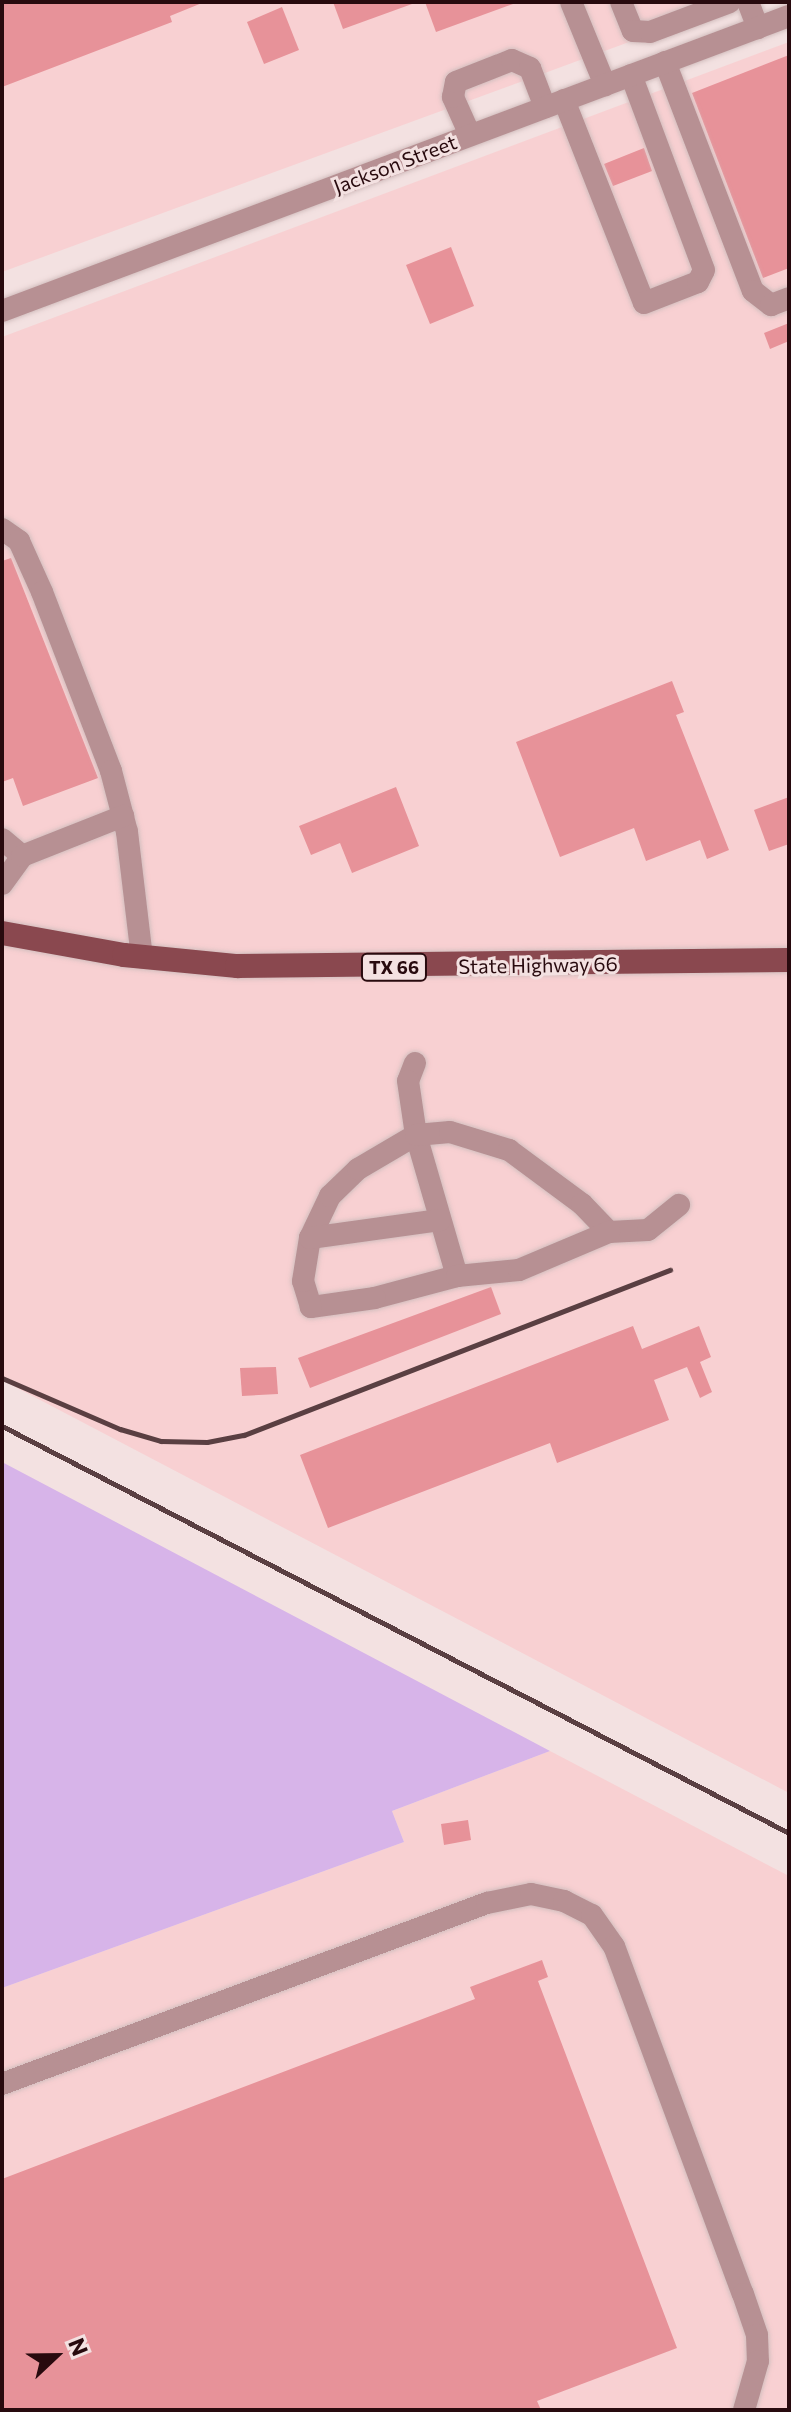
<!DOCTYPE html>
<style>
body{margin:0}
#map{position:relative;width:791px;height:2412px;overflow:hidden;background:#f3e1e1;font-family:Commissioner,sans-serif}
div>[style]{position:absolute}
[style*='--x']{left:calc(var(--x)*1px);top:calc(var(--y)*1px);width:calc(var(--w)*1px);rotate:calc(var(--a)*1deg)}
.built>*{inset:0;background:#f8d0d2}
.green>*{inset:0;background:#d7b4e9}
.building>*{inset:0;background:#e79299}
.roads{filter:drop-shadow(0 0 2px #d3bfbf) drop-shadow(0 0 2px #d3bfbf)}
.minor>*{height:22px;margin:-11px;padding:0 11px;transform-origin:11px;border-radius:11px;background:#b79093}
.major>*{height:24px;margin:-12px;padding:0 12px;transform-origin:12px;border-radius:12px;background:#8a484f}
.rail>*{height:5px;margin:-2.5px;padding:0 2.5px;transform-origin:2.5px;border-radius:2.5px;background:#5a3f42}
span{translate:-50% -50%;white-space:nowrap;text-align:center;line-height:1.15;-webkit-text-stroke:6px #f3e1e1;paint-order:stroke}
.shield-label span{padding:2px 6px;background:#f3e1e1;border:2px solid;border-radius:6px;-webkit-text-stroke-width:0}
.shield-label{font-size:18px;color:#280a0e;font-weight:700}
.street-label{font-size:20px;color:#280a0e}
.frame{position:absolute;inset:0;border:4px solid #280a0e;pointer-events:none}
.north{position:absolute;left:16px;top:2316px;width:80px;height:80px;-webkit-text-stroke:6px #f3e1e1;paint-order:stroke;rotate:68deg;font-size:22px;font-weight:700;line-height:32px;text-align:center;color:#280a0e}
.north::after{content:'';display:block;margin:auto;width:28px;height:36px;background:#280a0e;clip-path:polygon(50% 0,100% 100%,50% 72%,0 100%)}
</style>
<div id="map">
<div class="built">
<i style="clip-path:polygon(2px 2px,738px 2px,2px 272px)"></i>
<i style="clip-path:polygon(789px 42px,789px 1793px,2px 1380px,2px 337px)"></i>
<i style="clip-path:polygon(550px 1751px,789px 1876px,789px 2410px,2px 2410px,2px 1988px,404px 1842px,392px 1811px)"></i>
</div>
<div class="green">
<i style="clip-path:polygon(2px 1462px,550px 1751px,392px 1811px,404px 1842px,2px 1988px)"></i>
</div>
<div class="building">
<i style="clip-path:polygon(2px 2px,202px 2px,202px 3px,170px 16px,172px 22px,2px 87px)"></i>
<i style="clip-path:polygon(333px 2px,411px 2px,412px 4px,343px 29px)"></i>
<i style="clip-path:polygon(425px 2px,512px 2px,513px 4px,436px 32px)"></i>
<i style="clip-path:polygon(282px 7px,299px 50px,264px 64px,247px 22px)"></i>
<i style="clip-path:polygon(789px 55px,789px 268px,763px 278px,692px 93px)"></i>
<i style="clip-path:polygon(644px 148px,652px 171px,613px 186px,604px 164px)"></i>
<i style="clip-path:polygon(451px 247px,474px 306px,430px 324px,406px 265px)"></i>
<i style="clip-path:polygon(789px 323px,789px 341px,770px 349px,764px 333px)"></i>
<i style="clip-path:polygon(11px 558px,98px 778px,23px 806px,13px 778px,2px 782px,2px 561px)"></i>
<i style="clip-path:polygon(672px 681px,684px 712px,676px 715px,729px 850px,707px 859px,700px 840px,646px 861px,634px 828px,560px 857px,516px 742px)"></i>
<i style="clip-path:polygon(396px 787px,419px 846px,352px 873px,340px 843px,311px 855px,299px 826px)"></i>
<i style="clip-path:polygon(789px 797px,789px 844px,769px 851px,754px 810px)"></i>
<i style="clip-path:polygon(491px 1287px,501px 1314px,310px 1388px,298px 1358px)"></i>
<i style="clip-path:polygon(633px 1326px,642px 1349px,699px 1326px,711px 1357px,700px 1362px,712px 1392px,700px 1398px,687px 1367px,654px 1380px,669px 1420px,557px 1463px,550px 1443px,328px 1528px,300px 1455px)"></i>
<i style="clip-path:polygon(276px 1367px,278px 1394px,242px 1396px,240px 1368px)"></i>
<i style="clip-path:polygon(468px 1820px,471px 1840px,444px 1845px,441px 1824px)"></i>
<i style="clip-path:polygon(542px 1960px,548px 1977px,538px 1981px,677px 2348px,537px 2401px,541px 2410px,2px 2410px,2px 2179px,475px 1999px,470px 1987px)"></i>
</div>
<div class="roads">
<div class="minor">
<i style="--x:571;--y:2;--w:90;--a:67.7"></i>
<i style="--x:621;--y:2;--w:31;--a:68"></i>
<i style="--x:633;--y:31;--w:17;--a:3"></i>
<i style="--x:650;--y:32;--w:85;--a:-20.6"></i>
<i style="--x:748;--y:2;--w:28;--a:69"></i>
<i style="--x:665;--y:62;--w:245;--a:69"></i>
<i style="--x:753;--y:291;--w:23;--a:38"></i>
<i style="--x:771;--y:305;--w:19;--a:-21"></i>
<i style="--x:564;--y:100;--w:218;--a:68.5"></i>
<i style="--x:644;--y:303;--w:58;--a:-21.3"></i>
<i style="--x:698;--y:282;--w:13;--a:-63"></i>
<i style="--x:704;--y:270;--w:208;--a:-110.5"></i>
<i style="--x:470;--y:135;--w:42;--a:-114.1"></i>
<i style="--x:453;--y:97;--w:15;--a:-79"></i>
<i style="--x:456;--y:82;--w:60;--a:-21.4"></i>
<i style="--x:512;--y:60;--w:20;--a:24"></i>
<i style="--x:530;--y:68;--w:42;--a:69"></i>
<i style="--x:2;--y:311;--w:840;--a:-20.55"></i>
<i style="--x:2;--y:529;--w:21;--a:35"></i>
<i style="--x:19;--y:541;--w:56;--a:65.7"></i>
<i style="--x:42;--y:592;--w:192;--a:68.9"></i>
<i style="--x:111;--y:771;--w:63;--a:75.3"></i>
<i style="--x:127;--y:832;--w:126;--a:83.2"></i>
<i style="--x:2;--y:839;--w:26;--a:40"></i>
<i style="--x:2;--y:884;--w:34;--a:-54"></i>
<i style="--x:22;--y:856;--w:109;--a:-21.6"></i>
<i style="--x:415;--y:1063;--w:19;--a:111"></i>
<i style="--x:408;--y:1081;--w:55;--a:81.6"></i>
<i style="--x:416;--y:1135;--w:147;--a:73.8"></i>
<i style="--x:457;--y:1276;--w:85;--a:165"></i>
<i style="--x:375;--y:1298;--w:65;--a:172"></i>
<i style="--x:311;--y:1307;--w:27;--a:-107"></i>
<i style="--x:303;--y:1281;--w:44;--a:-80.8"></i>
<i style="--x:310;--y:1238;--w:47;--a:-64.5"></i>
<i style="--x:330;--y:1196;--w:39;--a:-44"></i>
<i style="--x:358;--y:1169;--w:67;--a:-30.4"></i>
<i style="--x:416;--y:1135;--w:34;--a:-5"></i>
<i style="--x:450;--y:1132;--w:62;--a:17"></i>
<i style="--x:509;--y:1150;--w:91;--a:36.5"></i>
<i style="--x:582;--y:1204;--w:39;--a:46"></i>
<i style="--x:609;--y:1232;--w:39;--a:-3"></i>
<i style="--x:648;--y:1230;--w:40;--a:-39"></i>
<i style="--x:310;--y:1238;--w:131;--a:-7.9"></i>
<i style="--x:457;--y:1276;--w:62;--a:-5.5"></i>
<i style="--x:519;--y:1270;--w:98;--a:-22.9"></i>
<i style="--x:2;--y:2084;--w:518;--a:-20.47"></i>
<i style="--x:487;--y:1903;--w:45;--a:-11.6"></i>
<i style="--x:531;--y:1894;--w:34;--a:12"></i>
<i style="--x:564;--y:1901;--w:31;--a:27"></i>
<i style="--x:592;--y:1915;--w:38;--a:55"></i>
<i style="--x:614;--y:1946;--w:371;--a:69.7"></i>
<i style="--x:743;--y:2294;--w:43;--a:71.1"></i>
<i style="--x:757;--y:2335;--w:26;--a:88"></i>
<i style="--x:758;--y:2361;--w:51;--a:105.9"></i>
</div>
<div class="major">
<i style="--x:2;--y:933;--w:124;--a:10.2"></i>
<i style="--x:124;--y:955;--w:114;--a:5.6"></i>
<i style="--x:237;--y:966;--w:552;--a:-0.62"></i>
</div>
</div>
<div class="rail">
<i style="--x:2;--y:1378;--w:129;--a:23.4"></i>
<i style="--x:120;--y:1429;--w:43;--a:16.3"></i>
<i style="--x:161;--y:1441;--w:46;--a:1.2"></i>
<i style="--x:207;--y:1442;--w:38;--a:-11"></i>
<i style="--x:244;--y:1435;--w:457;--a:-21.2"></i>
<i style="--x:2;--y:1426;--w:886;--a:27.35"></i>
</div>
<div class="shield-label">
<span style="left:394px;top:967px">TX 66</span>
</div>
<div class="street-label">
<span style="left:395px;top:164px;rotate:-21deg">Jackson Street</span>
<span style="left:538px;top:965px;rotate:-1deg">State Highway 66</span>
</div>
<div class="frame"></div>
<div class="north">N</div>
</div>
